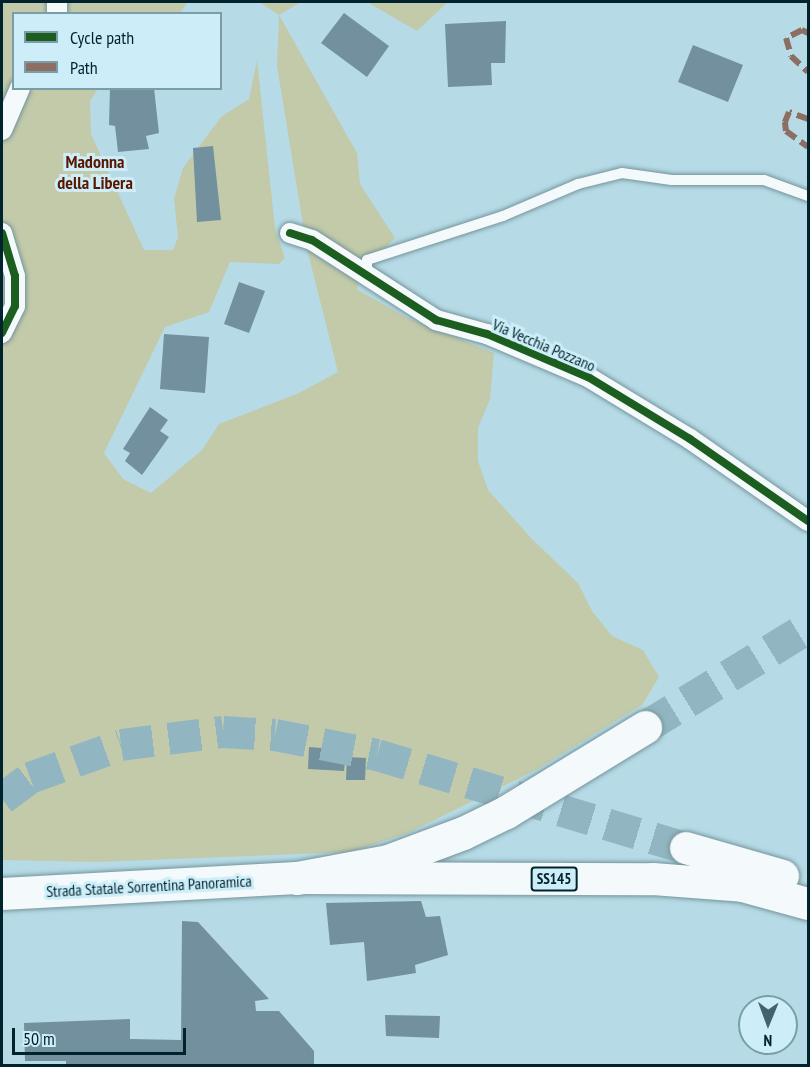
<!DOCTYPE html>
<style>
body{margin:0}
#map{position:relative;width:810px;height:1067px;overflow:hidden;background:#b6dbe6;font-family:"PT Sans Narrow",sans-serif}
div>[style]{position:absolute}
[style*='--x']{left:calc(var(--x)*1px);top:calc(var(--y)*1px);width:calc(var(--w)*1px);rotate:calc(var(--a)*1deg)}
.green>*{inset:0;background:#c2caa9}
.building>*{inset:0;background:#72909d}
.primary-tunnel>*{height:32px;margin-top:-16px;transform-origin:0;background:repeating-linear-gradient(90deg,#92b6c1 0 32px,transparent 0 48px)}
.highway-tunnel>*{height:33px;margin-top:-16.5px;transform-origin:0;background:repeating-linear-gradient(90deg,#92b6c1 0 33px,transparent 0 49px)}
.roads{filter:drop-shadow(0 0 2px #76949c) drop-shadow(0 0 2px #76949c)}
.lane>*{height:10px;margin:-5px;padding:0 5px;transform-origin:5px;border-radius:5px;background:#f4fafb}
.street>*{height:20px;margin:-10px;padding:0 10px;transform-origin:10px;border-radius:10px;background:#f4fafb}
.primary>*{height:32px;margin:-16px;padding:0 16px;transform-origin:16px;border-radius:16px;background:#f4fafb}
.highway>*{height:33px;margin:-16.5px;padding:0 16.5px;transform-origin:16.5px;border-radius:16.5px;background:#f4fafb}
.quiet>*{height:6px;margin-top:-3px;transform-origin:0;background:repeating-linear-gradient(90deg,#8d6e63 0 12px,transparent 0 18px)}
.cycleway>*{height:8px;margin:-4px;padding:0 4px;transform-origin:4px;border-radius:4px;background:#1b5e20}
span{translate:-50% -50%;white-space:nowrap;text-align:center;line-height:1.15;-webkit-text-stroke:6px #cdeef8;paint-order:stroke}
.shield-label span{padding:2px 4px;background:#cdeef8;border:2px solid;border-radius:4px;-webkit-text-stroke-width:0}
.shield-label{font-size:15px;color:#00232d;font-weight:700}
.street-label{font-size:16px;color:#00232d}
.neighbourhood-label{font-size:18px;color:#591802;font-weight:700}
.frame{position:absolute;inset:0;border:3px solid #00232d;pointer-events:none}
.legend{position:absolute;left:12px;top:12px;width:210px;height:78px;box-sizing:border-box;background:#cdeef8;border:2px solid #7b9da7;margin:0;padding:8px 10px;list-style:none;font-size:18px;color:#00232d}
.legend li{display:flex;align-items:center;gap:12px;height:30px}
.legend b{width:30px;border:2px solid #7b9da7}
.north{position:absolute;left:738px;top:995px;width:60px;height:60px;box-sizing:border-box;background:#cdeef8;border:2px solid #7b9da7;border-radius:50%;rotate:181deg;font-size:16px;font-weight:700;line-height:24px;text-align:center;color:#00232d}
.north::after{content:'';display:block;margin:auto;width:21px;height:27px;background:#40636e;clip-path:polygon(50% 0,100% 100%,50% 72%,0 100%)}
.scale{position:absolute;left:12px;top:1028px;width:174px;height:27px;box-sizing:border-box;border:3px solid #00232d;border-top:0;padding-left:8px;font-size:18px;line-height:21px;white-space:nowrap;color:#00232d;-webkit-text-stroke:4px #cdeef8;paint-order:stroke}
</style>
<div id="map">
<div class="green">
<i style="clip-path:polygon(2px 2px,188px 2px,180px 13px,14px 14px,14px 88px,98px 89px,90px 101px,91px 134px,144px 250px,173px 250px,178px 237px,174px 199px,183px 168px,221px 117px,249px 99px,257px 60px,275px 228px,285px 258px,279px 264px,230px 262px,209px 312px,165px 327px,104px 453px,123px 479px,151px 493px,202px 450px,219px 424px,299px 393px,338px 372px,307px 249px,277px 66px,279px 15px,259px 2px,301px 2px,279px 15px,357px 153px,360px 184px,395px 238px,372px 261px,356px 289px,406px 317px,494px 353px,490px 399px,478px 428px,478px 461px,488px 490px,532px 539px,578px 583px,592px 611px,612px 636px,643px 650px,659px 677px,642px 705px,536px 770px,408px 833px,351px 852px,97px 862px,2px 860px)"></i>
<i style="clip-path:polygon(367px 2px,448px 2px,417px 31px)"></i>
</div>
<div class="building">
<i style="clip-path:polygon(344px 13px,389px 46px,367px 77px,321px 43px)"></i>
<i style="clip-path:polygon(506px 21px,505px 63px,491px 63px,492px 85px,448px 87px,445px 24px)"></i>
<i style="clip-path:polygon(693px 45px,743px 65px,728px 102px,678px 82px)"></i>
<i style="clip-path:polygon(110px 88px,154px 88px,159px 133px,146px 136px,149px 149px,118px 152px,115px 126px,109px 125px)"></i>
<i style="clip-path:polygon(213px 146px,221px 220px,197px 222px,193px 148px)"></i>
<i style="clip-path:polygon(239px 282px,265px 291px,249px 333px,224px 324px)"></i>
<i style="clip-path:polygon(164px 334px,209px 337px,205px 393px,160px 389px)"></i>
<i style="clip-path:polygon(150px 407px,168px 420px,160px 431px,169px 437px,142px 475px,125px 461px,130px 453px,123px 449px)"></i>
<i style="clip-path:polygon(309px 747px,346px 750px,344px 771px,308px 769px)"></i>
<i style="clip-path:polygon(347px 757px,366px 758px,365px 780px,346px 780px)"></i>
<i style="clip-path:polygon(421px 901px,426px 917px,440px 916px,448px 955px,415px 965px,416px 973px,367px 981px,364px 942px,330px 945px,326px 903px)"></i>
<i style="clip-path:polygon(182px 921px,198px 922px,269px 999px,255px 1001px,256px 1011px,279px 1011px,314px 1051px,314px 1065px,66px 1065px,66px 1061px,25px 1061px,24px 1023px,130px 1019px,130px 1039px,181px 1040px)"></i>
<i style="clip-path:polygon(385px 1015px,440px 1016px,439px 1038px,386px 1036px)"></i>
</div>
<div class="primary-tunnel">
<i style="--x:2;--y:799;--w:35;--a:-37"></i>
<i style="--x:30;--y:778;--w:97;--a:-19.9"></i>
<i style="--x:121;--y:745;--w:103;--a:-7.3"></i>
<i style="--x:223;--y:732;--w:52;--a:3.3"></i>
<i style="--x:275;--y:735;--w:104;--a:11.1"></i>
<i style="--x:377;--y:755;--w:323;--a:16.8"></i>
</div>
<div class="highway-tunnel">
<i style="--x:645;--y:727;--w:191;--a:-31.5"></i>
</div>
<div class="roads">
<div class="lane">
<i style="--x:367;--y:277;--w:17;--a:-90"></i>
<i style="--x:367;--y:260;--w:143;--a:-17.9"></i>
<i style="--x:503;--y:216;--w:82;--a:-23.1"></i>
<i style="--x:578;--y:184;--w:45;--a:-14"></i>
<i style="--x:622;--y:173;--w:50;--a:8"></i>
<i style="--x:672;--y:180;--w:92;--a:0"></i>
<i style="--x:764;--y:180;--w:47;--a:20"></i>
</div>
<div class="street">
<i style="--x:57;--y:2;--w:12;--a:90"></i>
<i style="--x:2;--y:130;--w:46;--a:-66.8"></i>
<i style="--x:2;--y:233;--w:45;--a:73.2"></i>
<i style="--x:15;--y:276;--w:30;--a:90"></i>
<i style="--x:15;--y:306;--w:30;--a:116"></i>
<i style="--x:290;--y:233;--w:23;--a:18"></i>
<i style="--x:312;--y:240;--w:148;--a:32.8"></i>
<i style="--x:436;--y:320;--w:53;--a:15.4"></i>
<i style="--x:487;--y:334;--w:110;--a:23.1"></i>
<i style="--x:588;--y:377;--w:119;--a:31.3"></i>
<i style="--x:690;--y:439;--w:144;--a:34.8"></i>
</div>
<div class="primary">
<i style="--x:686;--y:848;--w:101;--a:16.1"></i>
<i style="--x:2;--y:894;--w:295;--a:-3.1"></i>
<i style="--x:297;--y:878;--w:356;--a:0.2"></i>
<i style="--x:653;--y:879;--w:90;--a:4.4"></i>
<i style="--x:743;--y:886;--w:67;--a:15.5"></i>
</div>
<div class="highway">
<i style="--x:297;--y:878;--w:93;--a:-10.6"></i>
<i style="--x:388;--y:861;--w:80;--a:-20.5"></i>
<i style="--x:463;--y:833;--w:48;--a:-26"></i>
<i style="--x:506;--y:812;--w:163;--a:-31.4"></i>
</div>
</div>
<div class="quiet">
<i style="--x:808;--y:33;--w:7;--a:-153"></i>
<i style="--x:802;--y:30;--w:18;--a:153"></i>
<i style="--x:786;--y:38;--w:19;--a:74"></i>
<i style="--x:791;--y:56;--w:23;--a:43"></i>
<i style="--x:808;--y:119;--w:20;--a:-160"></i>
<i style="--x:789;--y:112;--w:11;--a:112"></i>
<i style="--x:785;--y:122;--w:9;--a:84"></i>
<i style="--x:786;--y:131;--w:27;--a:36"></i>
</div>
<div class="cycleway">
<i style="--x:2;--y:233;--w:45;--a:73.2"></i>
<i style="--x:15;--y:276;--w:30;--a:90"></i>
<i style="--x:15;--y:306;--w:30;--a:116"></i>
<i style="--x:290;--y:233;--w:23;--a:18"></i>
<i style="--x:312;--y:240;--w:148;--a:32.8"></i>
<i style="--x:436;--y:320;--w:53;--a:15.4"></i>
<i style="--x:487;--y:334;--w:110;--a:23.1"></i>
<i style="--x:588;--y:377;--w:119;--a:31.3"></i>
<i style="--x:690;--y:439;--w:144;--a:34.8"></i>
</div>
<div class="shield-label">
<span style="left:554px;top:879px">SS145</span>
</div>
<div class="street-label">
<span style="left:544px;top:345px;rotate:23deg">Via Vecchia Pozzano</span>
<span style="left:149px;top:886px;rotate:-3deg">Strada Statale Sorrentina Panoramica</span>
</div>
<div class="neighbourhood-label">
<span style="left:95px;top:173px">Madonna<br>della Libera</span>
</div>
<div class="frame"></div>
<ul class="legend">
<li><b style="height:8px;background:#1b5e20"></b>Cycle path</li>
<li><b style="height:8px;background:#8d6e63"></b>Path</li>
</ul>
<div class="north">N</div>
<div class="scale">50 m</div>
</div>
